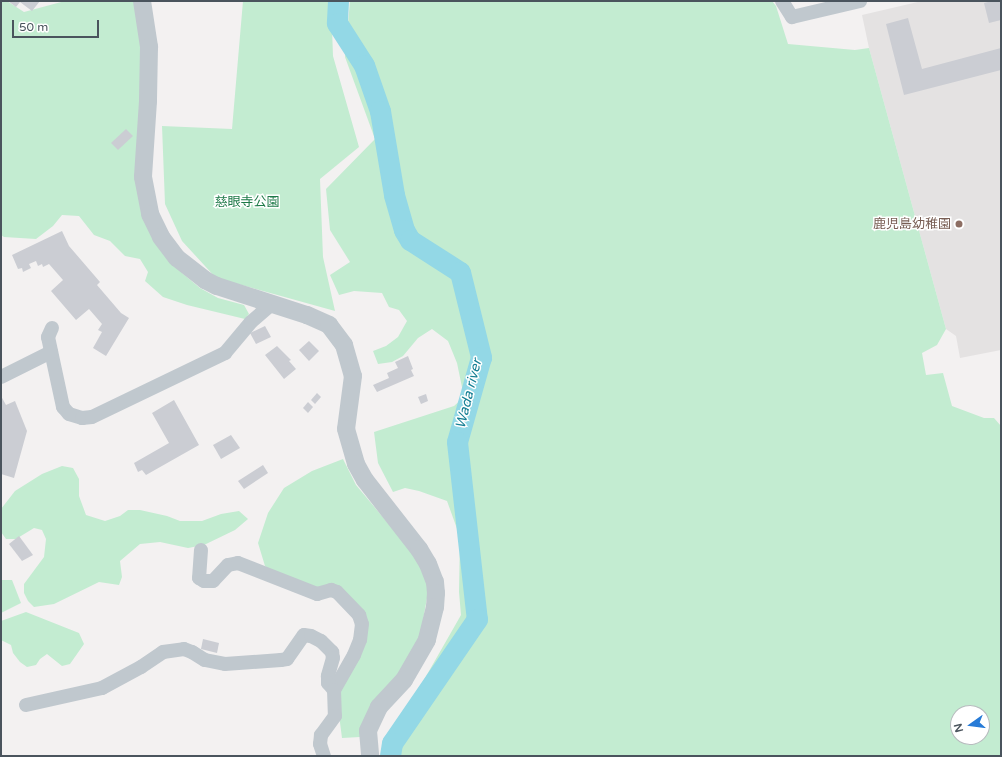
<!DOCTYPE html>
<meta charset="utf-8">
<style>
body{margin:0}
#map{position:relative;width:1002px;height:757px;overflow:hidden;background:#f3f1f1;font-family:"Varela Round","Noto Sans JP",sans-serif}
div>[style]{position:absolute}
[style*='--x']{left:calc(var(--x)*1px);top:calc(var(--y)*1px);width:calc(var(--w)*1px);rotate:calc(var(--a)*1deg)}
.education>*{inset:0;background:#e4e2e2}
.green>*{inset:0;background:#c3ecd1}
.river>*{height:21px;margin:-10.5px;padding:0 10.5px;transform-origin:10.5px;border-radius:10.5px;background:#93d8e6}
.building>*{inset:0;background:#cbcdd3}
.minor>*{height:14px;margin:-7px;padding:0 7px;transform-origin:7px;border-radius:7px;background:#c0c8ce}
.tertiary>*{height:18px;margin:-9px;padding:0 9px;transform-origin:9px;border-radius:9px;background:#c0c8ce}
.dots>*{width:11px;height:11px;translate:-50% -50%;box-sizing:border-box;border:2px solid #fff;border-radius:50%}
span{translate:-50% -50%;white-space:nowrap;text-align:center;line-height:1.15;-webkit-text-stroke:3px #fff;paint-order:stroke}
.park-label{font-size:13px;color:#1e7a48}
.education-label{font-size:13px;color:#785e54}
.right{translate:-100% -50%;text-align:right}
.water-label{font-size:14px;color:#167f94;font-style:italic}
.frame{position:absolute;inset:0;border:2px solid #4a545d;pointer-events:none}
.north{position:absolute;left:950px;top:705px;width:40px;height:40px;box-sizing:border-box;background:#fff;border:1px solid #b7bbbe;border-radius:50%;rotate:256deg;font-size:11px;font-weight:700;line-height:16px;text-align:center;color:#4a545d}
.north::after{content:'';display:block;margin:auto;width:14px;height:18px;background:#277bd7;clip-path:polygon(50% 0,100% 100%,50% 72%,0 100%)}
.scale{position:absolute;left:12px;top:20px;width:87px;height:18px;box-sizing:border-box;border:2px solid #4a545d;border-top:0;padding-left:5px;font-size:12px;line-height:14px;white-space:nowrap;color:#4a545d;-webkit-text-stroke:3px #fff;paint-order:stroke}
</style>
<div id="map">
<div class="education">
<i style="clip-path:polygon(922px 1px,1001px 1px,1001px 350px,960px 358px,956px 336px,946px 329px,869px 48px,862px 15px)"></i>
</div>
<div class="green">
<i style="clip-path:polygon(1px 1px,7px 1px,24px 12px,65px 1px,134px 1px,143px 46px,137px 165px,182px 273px,200px 288px,218px 298px,244px 305px,249px 314px,245px 319px,187px 305px,163px 297px,145px 281px,148px 272px,140px 259px,125px 256px,110px 241px,94px 235px,79px 216px,62px 215px,53px 226px,36px 239px,4px 237px,1px 235px)"></i>
<i style="clip-path:polygon(243px 1px,331px 1px,333px 56px,359px 147px,320px 179px,323px 257px,335px 311px,216px 278px,182px 241px,165px 204px,162px 126px,232px 129px)"></i>
<i style="clip-path:polygon(evenodd,350px 1px,772px 1px,776px 6px,788px 44px,855px 50px,869px 48px,946px 329px,937px 345px,922px 353px,926px 375px,943px 373px,952px 406px,984px 418px,994px 418px,1001px 426px,1001px 756px,384px 756px,390px 730px,413px 699px,461px 615px,459px 592px,460px 537px,447px 501px,419px 491px,405px 488px,393px 492px,378px 463px,374px 432px,454px 406px,464px 397px,457px 363px,448px 341px,432px 329px,418px 338px,403px 356px,392px 362px,378px 364px,373px 351px,386px 346px,398px 337px,407px 321px,399px 310px,389px 307px,382px 293px,354px 291px,339px 295px,330px 275px,350px 262px,330px 230px,326px 189px,375px 139px,345px 57px,350px 1px,958px 713px,982px 713px,982px 737px,958px 737px,958px 713px)"></i>
<i style="clip-path:polygon(343px 459px,356px 485px,422px 564px,429px 587px,420px 637px,360px 737px,342px 738px,339px 715px,339px 689px,361px 648px,360px 612px,322px 590px,284px 578px,265px 566px,258px 543px,268px 513px,284px 488px,312px 471px)"></i>
<i style="clip-path:polygon(62px 466px,73px 468px,79px 479px,79px 496px,86px 515px,105px 521px,120px 516px,128px 510px,140px 510px,167px 516px,180px 521px,202px 521px,221px 514px,239px 511px,248px 519px,235px 530px,204px 545px,188px 548px,160px 542px,140px 544px,120px 561px,122px 577px,119px 585px,99px 582px,54px 604px,34px 607px,28px 601px,24px 593px,24px 584px,44px 557px,46px 539px,42px 530px,34px 528px,16px 539px,6px 539px,1px 532px,1px 509px,15px 491px,42px 474px)"></i>
<i style="clip-path:polygon(1px 580px,12px 580px,21px 603px,1px 613px)"></i>
<i style="clip-path:polygon(26px 612px,79px 633px,84px 644px,70px 664px,62px 666px,47px 654px,40px 659px,36px 665px,27px 667px,20px 662px,13px 653px,11px 645px,1px 640px,1px 621px)"></i>
</div>
<div class="river">
<i style="--x:338;--y:1;--w:22;--a:93"></i>
<i style="--x:337;--y:23;--w:50;--a:57.3"></i>
<i style="--x:364;--y:65;--w:49;--a:70.8"></i>
<i style="--x:380;--y:111;--w:85;--a:80.5"></i>
<i style="--x:394;--y:195;--w:36;--a:74"></i>
<i style="--x:404;--y:230;--w:12;--a:59"></i>
<i style="--x:410;--y:240;--w:59;--a:32.6"></i>
<i style="--x:460;--y:272;--w:88;--a:76.1"></i>
<i style="--x:481;--y:357;--w:88;--a:105.8"></i>
<i style="--x:457;--y:442;--w:178;--a:83.6"></i>
<i style="--x:477;--y:619;--w:150;--a:124.4"></i>
<i style="--x:392;--y:743;--w:13;--a:99"></i>
</div>
<div class="building">
<i style="clip-path:polygon(8px 1px,40px 1px,32px 11px,20px 2px,16px 7px)"></i>
<i style="clip-path:polygon(992px 1px,1001px 1px,1001px 20px,989px 23px,984px 3px)"></i>
<i style="clip-path:polygon(908px 18px,922px 69px,1001px 48px,1001px 70px,904px 95px,886px 24px)"></i>
<i style="clip-path:polygon(126px 129px,133px 136px,118px 150px,111px 143px)"></i>
<i style="clip-path:polygon(62px 231px,69px 246px,100px 282px,97px 285px,121px 313px,129px 318px,106px 356px,93px 348px,102px 332px,98px 330px,102px 324px,89px 309px,76px 320px,51px 291px,63px 280px,49px 264px,43px 267px,42px 264px,38px 266px,36px 261px,29px 264px,31px 268px,23px 272px,22px 268px,18px 269px,12px 255px)"></i>
<i style="clip-path:polygon(265px 326px,271px 337px,256px 344px,250px 333px)"></i>
<i style="clip-path:polygon(309px 341px,319px 351px,309px 361px,299px 350px)"></i>
<i style="clip-path:polygon(277px 346px,291px 360px,289px 361px,296px 369px,284px 379px,265px 355px)"></i>
<i style="clip-path:polygon(408px 356px,413px 369px,411px 370px,414px 376px,377px 392px,373px 385px,389px 378px,387px 373px,398px 368px,395px 362px)"></i>
<i style="clip-path:polygon(317px 393px,321px 397px,315px 404px,311px 400px)"></i>
<i style="clip-path:polygon(426px 394px,428px 401px,421px 404px,418px 397px)"></i>
<i style="clip-path:polygon(1px 396px,6px 405px,15px 401px,27px 431px,14px 478px,1px 474px)"></i>
<i style="clip-path:polygon(174px 400px,199px 445px,146px 475px,142px 470px,138px 472px,134px 463px,169px 443px,152px 413px)"></i>
<i style="clip-path:polygon(308px 402px,313px 407px,308px 413px,303px 408px)"></i>
<i style="clip-path:polygon(231px 435px,240px 448px,221px 459px,213px 445px)"></i>
<i style="clip-path:polygon(263px 465px,268px 473px,244px 489px,238px 481px)"></i>
<i style="clip-path:polygon(19px 536px,33px 555px,22px 561px,9px 544px)"></i>
<i style="clip-path:polygon(203px 639px,219px 643px,217px 653px,201px 649px)"></i>
</div>
<div class="minor">
<i style="--x:782;--y:1;--w:19;--a:58"></i>
<i style="--x:792;--y:17;--w:70;--a:-13.2"></i>
<i style="--x:52;--y:328;--w:10;--a:114"></i>
<i style="--x:48;--y:337;--w:72;--a:77.9"></i>
<i style="--x:63;--y:407;--w:9;--a:49"></i>
<i style="--x:69;--y:414;--w:14;--a:17"></i>
<i style="--x:82;--y:418;--w:10;--a:-6"></i>
<i style="--x:92;--y:417;--w:148;--a:-25.7"></i>
<i style="--x:225;--y:353;--w:40;--a:-50"></i>
<i style="--x:251;--y:322;--w:28;--a:-41"></i>
<i style="--x:1;--y:377;--w:56;--a:-26.6"></i>
<i style="--x:201;--y:550;--w:28;--a:94"></i>
<i style="--x:199;--y:578;--w:6;--a:31"></i>
<i style="--x:204;--y:581;--w:9;--a:0"></i>
<i style="--x:213;--y:581;--w:22;--a:-47"></i>
<i style="--x:228;--y:565;--w:10;--a:-11"></i>
<i style="--x:238;--y:563;--w:85;--a:21.4"></i>
<i style="--x:317;--y:594;--w:15;--a:-16"></i>
<i style="--x:331;--y:590;--w:6;--a:18"></i>
<i style="--x:337;--y:592;--w:32;--a:46"></i>
<i style="--x:359;--y:615;--w:9;--a:72"></i>
<i style="--x:362;--y:624;--w:16;--a:97"></i>
<i style="--x:360;--y:640;--w:16;--a:112"></i>
<i style="--x:354;--y:655;--w:40;--a:119.7"></i>
<i style="--x:26;--y:705;--w:78;--a:-12.6"></i>
<i style="--x:102;--y:688;--w:44;--a:-28.3"></i>
<i style="--x:141;--y:667;--w:27;--a:-34"></i>
<i style="--x:163;--y:652;--w:21;--a:-8"></i>
<i style="--x:184;--y:649;--w:9;--a:21"></i>
<i style="--x:192;--y:652;--w:15;--a:32"></i>
<i style="--x:205;--y:660;--w:20;--a:11"></i>
<i style="--x:225;--y:664;--w:56;--a:-4.1"></i>
<i style="--x:281;--y:660;--w:6;--a:-9"></i>
<i style="--x:287;--y:659;--w:29;--a:-55"></i>
<i style="--x:304;--y:635;--w:7;--a:8"></i>
<i style="--x:311;--y:636;--w:11;--a:27"></i>
<i style="--x:321;--y:641;--w:16;--a:45"></i>
<i style="--x:332;--y:652;--w:6;--a:81"></i>
<i style="--x:333;--y:658;--w:19;--a:106"></i>
<i style="--x:328;--y:676;--w:7;--a:90"></i>
<i style="--x:328;--y:683;--w:9;--a:49"></i>
<i style="--x:334;--y:690;--w:26;--a:88"></i>
<i style="--x:335;--y:716;--w:24;--a:126"></i>
<i style="--x:321;--y:735;--w:9;--a:96"></i>
<i style="--x:320;--y:744;--w:13;--a:72"></i>
</div>
<div class="tertiary">
<i style="--x:142;--y:1;--w:47;--a:81.3"></i>
<i style="--x:149;--y:47;--w:54;--a:91.1"></i>
<i style="--x:148;--y:101;--w:76;--a:93.8"></i>
<i style="--x:143;--y:177;--w:38;--a:79"></i>
<i style="--x:150;--y:214;--w:25;--a:64"></i>
<i style="--x:161;--y:237;--w:26;--a:53"></i>
<i style="--x:177;--y:258;--w:36;--a:38"></i>
<i style="--x:205;--y:280;--w:13;--a:27"></i>
<i style="--x:217;--y:286;--w:95;--a:17.9"></i>
<i style="--x:307;--y:315;--w:24;--a:24"></i>
<i style="--x:329;--y:325;--w:25;--a:53"></i>
<i style="--x:344;--y:345;--w:32;--a:74"></i>
<i style="--x:353;--y:376;--w:53;--a:97.5"></i>
<i style="--x:346;--y:429;--w:36;--a:74"></i>
<i style="--x:356;--y:464;--w:18;--a:61"></i>
<i style="--x:365;--y:480;--w:88;--a:52"></i>
<i style="--x:419;--y:549;--w:17;--a:59"></i>
<i style="--x:428;--y:564;--w:19;--a:69"></i>
<i style="--x:435;--y:582;--w:11;--a:85"></i>
<i style="--x:436;--y:593;--w:14;--a:94"></i>
<i style="--x:435;--y:607;--w:34;--a:104"></i>
<i style="--x:427;--y:640;--w:46;--a:119.9"></i>
<i style="--x:404;--y:680;--w:37;--a:133"></i>
<i style="--x:379;--y:707;--w:26;--a:115"></i>
<i style="--x:368;--y:731;--w:25;--a:85"></i>
</div>
<div class="dots">
<i style="left:959px;top:224px;background:#8d6e63"></i>
</div>
<div class="park-label">
<span style="left:247px;top:202px">慈眼寺公園</span>
</div>
<div class="education-label">
<span class="right" style="left:951px;top:224px">鹿児島幼稚園</span>
</div>
<div class="water-label">
<span style="left:469px;top:394px;rotate:-76deg">Wada river</span>
</div>
<div class="frame"></div>
<div class="north">N</div>
<div class="scale">50 m</div>
</div>
